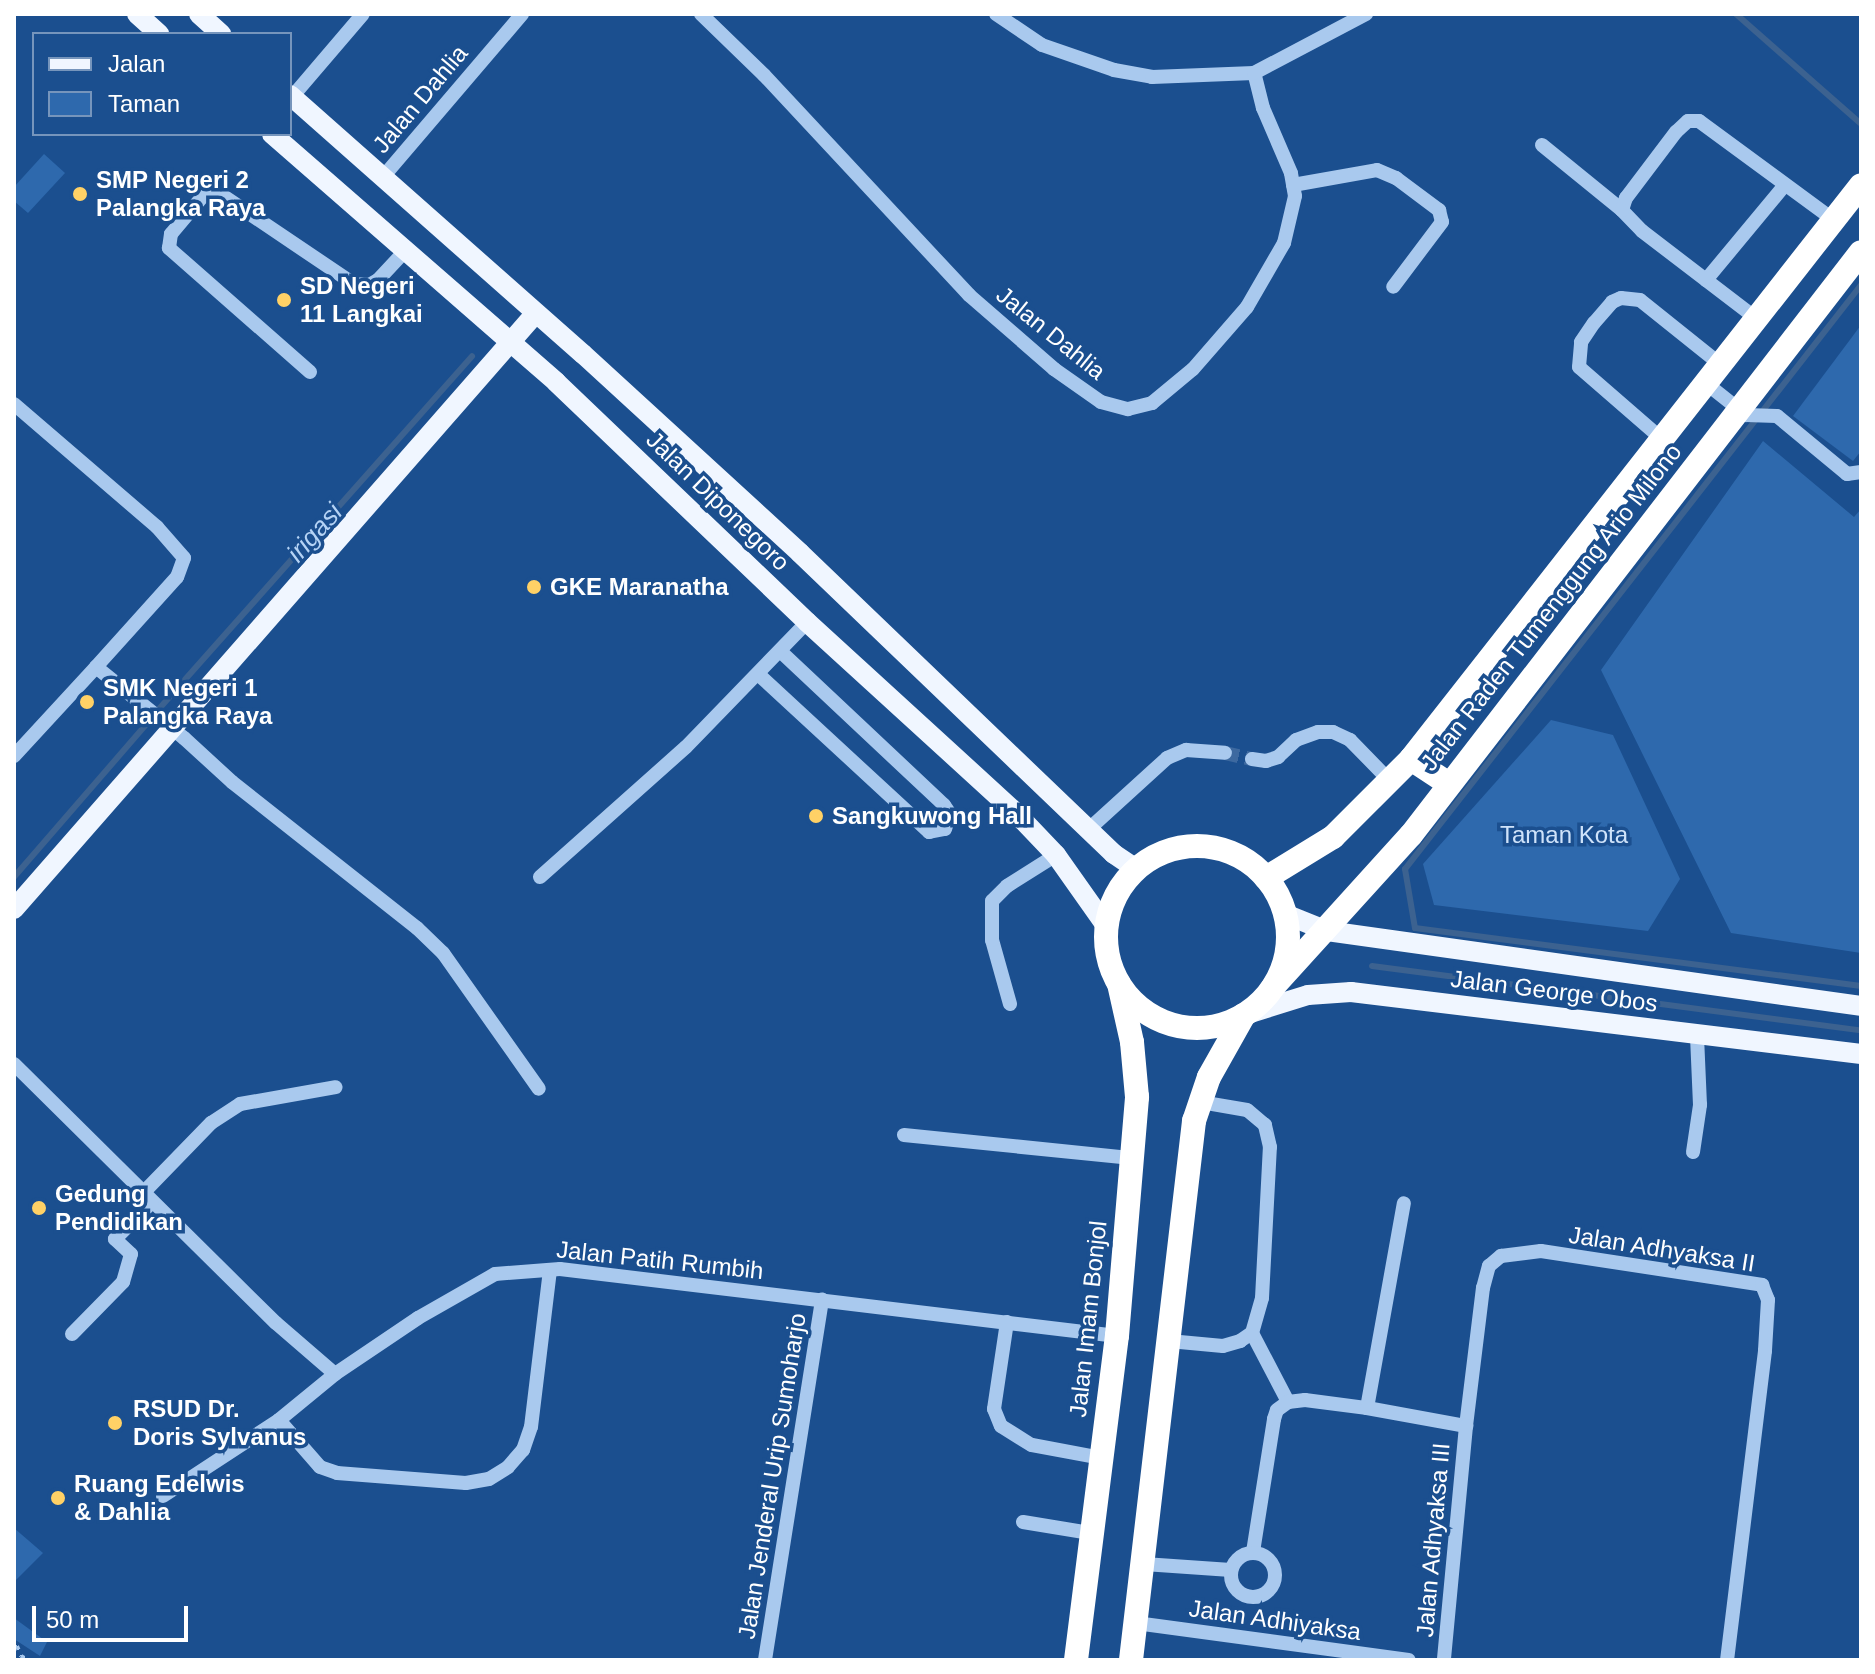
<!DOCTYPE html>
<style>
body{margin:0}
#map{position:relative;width:1875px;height:1674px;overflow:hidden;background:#1b4f8f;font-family:Helvetica,sans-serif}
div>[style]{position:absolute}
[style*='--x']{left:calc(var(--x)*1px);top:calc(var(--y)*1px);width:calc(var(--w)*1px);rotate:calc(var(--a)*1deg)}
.green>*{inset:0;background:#2e69ad}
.stream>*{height:6px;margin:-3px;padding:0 3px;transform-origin:3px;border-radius:3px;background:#3c6290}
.minor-tunnel>*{height:14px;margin-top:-7px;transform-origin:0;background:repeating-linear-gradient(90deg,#3d69a0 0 14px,transparent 0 21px)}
.path>*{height:4px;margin-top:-2px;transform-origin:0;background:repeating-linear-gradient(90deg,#a9c9ee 0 4px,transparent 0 10px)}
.minor>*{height:14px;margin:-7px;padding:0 7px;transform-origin:7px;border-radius:7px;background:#a9c9ee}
.minor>.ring{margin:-7px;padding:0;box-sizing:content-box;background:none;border:14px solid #a9c9ee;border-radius:50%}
.major>*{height:20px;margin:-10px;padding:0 10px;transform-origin:10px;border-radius:10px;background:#f0f6ff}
.highway>*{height:24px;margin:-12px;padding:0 12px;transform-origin:12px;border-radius:12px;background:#fff}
.highway>.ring{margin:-12px;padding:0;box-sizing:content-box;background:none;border:24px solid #fff;border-radius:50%}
.dots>*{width:22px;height:22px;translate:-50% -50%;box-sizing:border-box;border:4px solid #1b4f8f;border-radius:50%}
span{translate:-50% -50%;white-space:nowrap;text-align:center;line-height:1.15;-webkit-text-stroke:7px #1b4f8f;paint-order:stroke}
.street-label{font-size:24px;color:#fff}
.poi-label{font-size:24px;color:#fff;font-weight:700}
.left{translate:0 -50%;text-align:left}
.park-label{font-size:24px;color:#cfe3fa}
.water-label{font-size:26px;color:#b5d3f5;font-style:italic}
.frame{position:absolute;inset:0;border:16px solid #fff;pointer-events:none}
.legend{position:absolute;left:32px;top:32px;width:260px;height:104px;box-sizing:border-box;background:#1b4f8f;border:2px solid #7695bc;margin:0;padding:10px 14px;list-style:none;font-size:24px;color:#fff}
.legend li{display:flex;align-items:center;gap:16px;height:40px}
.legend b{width:40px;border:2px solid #7695bc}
.scale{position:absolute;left:32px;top:1606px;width:156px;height:36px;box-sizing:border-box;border:4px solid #fff;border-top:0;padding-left:10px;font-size:24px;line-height:28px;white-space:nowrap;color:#fff;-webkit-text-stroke:6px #1b4f8f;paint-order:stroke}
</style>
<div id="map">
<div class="green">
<i style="clip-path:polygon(44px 154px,65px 173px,28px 213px,14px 201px,14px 187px)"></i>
<i style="clip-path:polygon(1861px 325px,1861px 451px,1853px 461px,1793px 416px)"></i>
<i style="clip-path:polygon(1763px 441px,1854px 517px,1861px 509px,1861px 953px,1731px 933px,1601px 670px)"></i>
<i style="clip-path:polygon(1551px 720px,1613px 735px,1680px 879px,1648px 931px,1434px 905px,1423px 864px)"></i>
<i style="clip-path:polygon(14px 1528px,43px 1553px,14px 1582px)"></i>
<i style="clip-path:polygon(14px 1618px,47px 1642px,40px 1656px,14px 1639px)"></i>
</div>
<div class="stream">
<i style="--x:1736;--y:14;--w:167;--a:41.3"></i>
<i style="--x:1861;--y:285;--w:741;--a:127.98"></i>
<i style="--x:1405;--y:869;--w:60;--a:80.4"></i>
<i style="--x:1415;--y:928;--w:450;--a:7.4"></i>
<i style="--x:158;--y:710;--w:473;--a:-48.4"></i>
<i style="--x:14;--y:877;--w:206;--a:-49.1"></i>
<i style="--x:1372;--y:966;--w:493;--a:7.5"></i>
</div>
<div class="minor-tunnel">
<i style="--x:1225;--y:753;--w:28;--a:13"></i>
</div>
<div class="path">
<i style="--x:14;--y:1648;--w:4;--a:-34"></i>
<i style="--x:17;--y:1646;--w:11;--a:68"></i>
<i style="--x:21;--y:1656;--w:8;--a:30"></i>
</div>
<div class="minor">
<i style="--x:701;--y:14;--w:88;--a:44.1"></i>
<i style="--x:764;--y:75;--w:301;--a:47"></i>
<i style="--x:969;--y:295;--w:113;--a:41"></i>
<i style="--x:1054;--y:369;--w:57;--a:35.1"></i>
<i style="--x:1101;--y:402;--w:28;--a:15"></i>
<i style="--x:1128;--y:409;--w:25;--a:-14"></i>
<i style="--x:1152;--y:403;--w:53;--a:-39.7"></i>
<i style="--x:1193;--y:369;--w:82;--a:-48.9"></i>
<i style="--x:1247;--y:307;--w:74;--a:-60"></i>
<i style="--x:1284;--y:243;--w:48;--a:-76.8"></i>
<i style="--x:1295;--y:196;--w:23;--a:-100"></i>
<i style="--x:1291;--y:173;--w:71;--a:-113.3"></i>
<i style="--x:1263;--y:108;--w:36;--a:-104"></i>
<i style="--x:996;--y:14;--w:55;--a:34"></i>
<i style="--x:1042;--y:45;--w:76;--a:19.1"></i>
<i style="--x:1114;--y:70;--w:39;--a:10"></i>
<i style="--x:1152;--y:77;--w:102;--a:-2.2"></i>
<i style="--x:1254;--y:73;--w:127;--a:-27.8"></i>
<i style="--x:292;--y:97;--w:109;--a:-49.5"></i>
<i style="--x:1542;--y:145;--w:103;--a:39.1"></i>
<i style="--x:383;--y:177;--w:214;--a:-49.5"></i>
<i style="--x:1293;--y:185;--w:85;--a:-10.1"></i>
<i style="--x:1377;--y:170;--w:21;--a:23"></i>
<i style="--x:1396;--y:178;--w:54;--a:36.7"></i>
<i style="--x:1439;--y:210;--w:12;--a:76"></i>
<i style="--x:1442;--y:222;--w:81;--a:127"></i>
<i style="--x:1706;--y:280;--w:122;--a:-50.3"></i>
<i style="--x:1757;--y:319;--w:145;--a:-142.6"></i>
<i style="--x:1642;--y:231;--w:29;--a:-134"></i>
<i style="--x:1622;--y:210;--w:13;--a:-72"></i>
<i style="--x:1626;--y:198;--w:83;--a:-52.9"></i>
<i style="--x:1676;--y:132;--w:16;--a:-43"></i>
<i style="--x:1688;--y:121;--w:11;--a:0"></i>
<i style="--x:1699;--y:121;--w:167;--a:36.3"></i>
<i style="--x:310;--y:372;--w:188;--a:-138.7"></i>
<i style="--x:169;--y:248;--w:14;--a:-82"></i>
<i style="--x:171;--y:234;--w:50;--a:-49.9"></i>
<i style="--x:203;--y:196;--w:12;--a:-35"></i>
<i style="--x:213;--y:189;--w:170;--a:34"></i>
<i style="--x:354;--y:284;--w:15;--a:4"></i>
<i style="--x:369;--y:285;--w:10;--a:-29"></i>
<i style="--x:378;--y:280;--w:40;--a:-47"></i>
<i style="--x:1707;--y:384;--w:50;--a:38.5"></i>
<i style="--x:1746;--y:415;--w:31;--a:2"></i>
<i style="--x:1777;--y:416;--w:91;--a:39.6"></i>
<i style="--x:1847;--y:474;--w:14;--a:-8"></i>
<i style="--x:14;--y:404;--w:189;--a:40.7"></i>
<i style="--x:157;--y:527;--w:41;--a:48.9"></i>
<i style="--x:184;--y:558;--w:20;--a:110"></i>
<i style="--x:177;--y:577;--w:121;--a:132"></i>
<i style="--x:1663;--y:440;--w:111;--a:-139"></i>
<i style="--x:1579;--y:367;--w:25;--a:-85"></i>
<i style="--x:1581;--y:342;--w:23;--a:-56"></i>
<i style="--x:1594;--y:323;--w:28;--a:-49"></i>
<i style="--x:1612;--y:302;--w:10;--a:-24"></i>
<i style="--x:1621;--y:298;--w:19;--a:6"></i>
<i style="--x:1640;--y:300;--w:104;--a:38.7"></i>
<i style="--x:758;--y:674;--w:233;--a:42.7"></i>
<i style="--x:929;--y:832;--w:16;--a:-11"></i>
<i style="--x:945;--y:829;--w:16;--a:-72"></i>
<i style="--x:950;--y:814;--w:11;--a:-124"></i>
<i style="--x:944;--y:805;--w:225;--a:-136.8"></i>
<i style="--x:14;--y:756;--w:121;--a:-47.3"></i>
<i style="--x:96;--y:667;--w:113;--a:38.9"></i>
<i style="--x:184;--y:738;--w:65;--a:42.5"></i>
<i style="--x:232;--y:782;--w:236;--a:38.3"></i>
<i style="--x:417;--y:928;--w:36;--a:44"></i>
<i style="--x:443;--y:953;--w:166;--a:54.8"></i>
<i style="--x:1252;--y:759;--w:14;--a:8"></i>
<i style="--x:1266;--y:761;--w:13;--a:-18"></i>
<i style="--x:1278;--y:757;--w:25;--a:-43"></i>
<i style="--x:1296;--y:740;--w:23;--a:-20"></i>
<i style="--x:1318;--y:732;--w:15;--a:0"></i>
<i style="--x:1333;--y:732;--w:19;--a:25"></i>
<i style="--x:1350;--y:740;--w:57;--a:45.7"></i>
<i style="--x:1089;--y:829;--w:105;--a:-42.3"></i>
<i style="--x:1167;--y:758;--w:21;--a:-23"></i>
<i style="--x:1186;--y:750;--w:39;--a:4"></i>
<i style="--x:540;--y:877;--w:195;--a:-41.7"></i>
<i style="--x:686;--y:747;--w:174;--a:-45.9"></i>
<i style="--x:1010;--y:1004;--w:66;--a:-105.7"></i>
<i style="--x:992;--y:940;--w:39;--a:-90"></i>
<i style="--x:992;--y:901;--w:21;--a:-45"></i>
<i style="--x:1007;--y:886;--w:58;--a:-32.3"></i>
<i style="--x:14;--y:1064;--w:368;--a:44.7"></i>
<i style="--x:276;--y:1323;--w:78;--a:40.8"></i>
<i style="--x:335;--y:1374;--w:100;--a:-34"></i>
<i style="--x:418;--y:1318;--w:89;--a:-29.7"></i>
<i style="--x:495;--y:1274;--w:65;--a:-4.4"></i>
<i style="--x:560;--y:1269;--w:561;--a:6.86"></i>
<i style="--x:904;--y:1135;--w:229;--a:5.8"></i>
<i style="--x:1693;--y:1152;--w:48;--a:-81.5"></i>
<i style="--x:1700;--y:1105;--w:70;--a:-92.5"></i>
<i style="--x:143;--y:1193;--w:98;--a:-45.8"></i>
<i style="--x:211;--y:1123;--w:35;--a:-33"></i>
<i style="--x:240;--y:1104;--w:97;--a:-10"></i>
<i style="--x:1007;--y:1322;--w:88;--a:98.5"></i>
<i style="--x:994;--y:1409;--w:18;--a:68"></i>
<i style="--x:1001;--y:1426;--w:36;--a:32"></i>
<i style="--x:1032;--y:1445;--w:70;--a:10.7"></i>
<i style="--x:1252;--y:1333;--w:78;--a:62.4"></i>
<i style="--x:72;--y:1334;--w:73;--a:-45.6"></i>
<i style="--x:123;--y:1282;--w:29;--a:-74"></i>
<i style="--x:131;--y:1254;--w:22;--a:-137"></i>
<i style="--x:115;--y:1239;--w:52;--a:-45"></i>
<i style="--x:1169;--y:1341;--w:54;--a:5.3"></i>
<i style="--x:1223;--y:1346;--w:18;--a:-16"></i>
<i style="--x:1240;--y:1341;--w:14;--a:-34"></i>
<i style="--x:1252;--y:1333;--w:36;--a:-74"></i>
<i style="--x:1262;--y:1298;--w:151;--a:-87"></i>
<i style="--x:1270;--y:1147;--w:23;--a:-103"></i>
<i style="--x:1265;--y:1125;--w:23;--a:-140"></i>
<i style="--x:1247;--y:1110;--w:48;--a:-170.3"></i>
<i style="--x:1367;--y:1408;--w:208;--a:-79.8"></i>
<i style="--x:279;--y:1420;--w:62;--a:48.9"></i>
<i style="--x:320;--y:1467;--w:18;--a:19"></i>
<i style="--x:337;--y:1473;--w:129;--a:4.4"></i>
<i style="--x:466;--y:1483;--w:23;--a:-10"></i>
<i style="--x:489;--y:1479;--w:22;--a:-32"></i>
<i style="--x:508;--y:1467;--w:23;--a:-49"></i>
<i style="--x:523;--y:1450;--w:24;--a:-71"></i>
<i style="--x:531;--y:1427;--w:158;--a:-83.1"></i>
<i style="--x:1466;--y:1426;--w:139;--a:-83"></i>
<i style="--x:1483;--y:1288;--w:23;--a:-75"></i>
<i style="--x:1489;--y:1266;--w:16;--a:-40"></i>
<i style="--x:1501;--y:1256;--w:40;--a:-7.1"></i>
<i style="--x:1541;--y:1251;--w:224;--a:8.7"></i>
<i style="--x:1762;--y:1285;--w:16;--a:68"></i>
<i style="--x:1768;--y:1300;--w:51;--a:93.4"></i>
<i style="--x:1765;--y:1351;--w:311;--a:97"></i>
<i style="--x:163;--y:1496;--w:139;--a:-33.2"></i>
<i style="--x:279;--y:1420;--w:72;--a:-39.4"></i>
<i style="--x:1023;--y:1522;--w:68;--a:9.3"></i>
<i style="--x:1253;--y:1552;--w:135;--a:-81"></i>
<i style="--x:1274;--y:1419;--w:9;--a:-72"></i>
<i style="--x:1277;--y:1410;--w:14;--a:-36"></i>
<i style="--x:1288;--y:1402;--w:17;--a:-7"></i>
<i style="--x:1305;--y:1400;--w:63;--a:7.4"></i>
<i style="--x:1367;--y:1408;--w:101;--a:10.3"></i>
<i style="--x:1466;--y:1426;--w:235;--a:95.4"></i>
<i class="ring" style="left:1231px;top:1553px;width:30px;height:30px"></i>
<i style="--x:1144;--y:1564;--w:87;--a:3.9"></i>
<i style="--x:1136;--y:1623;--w:275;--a:7.7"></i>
<i style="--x:765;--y:1660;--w:365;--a:-81"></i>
</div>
<div class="major">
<i style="--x:137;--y:14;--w:30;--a:42"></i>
<i style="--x:199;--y:14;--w:30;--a:42"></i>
<i style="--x:290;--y:95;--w:391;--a:41.5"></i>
<i style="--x:583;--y:354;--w:294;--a:42.5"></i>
<i style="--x:800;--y:553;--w:435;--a:43.8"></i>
<i style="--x:1114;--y:854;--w:27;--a:34"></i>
<i style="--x:272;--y:134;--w:377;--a:41.1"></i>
<i style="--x:556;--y:382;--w:347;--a:43.7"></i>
<i style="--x:807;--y:622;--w:280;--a:42.4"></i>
<i style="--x:1014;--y:811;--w:61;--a:46.3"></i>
<i style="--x:1056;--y:855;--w:87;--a:54.8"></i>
<i style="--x:14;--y:909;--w:791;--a:-48.79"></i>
<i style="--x:1285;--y:914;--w:45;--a:22"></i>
<i style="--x:1327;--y:931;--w:539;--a:7.99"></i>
<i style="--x:1244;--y:1015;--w:67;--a:-17.4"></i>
<i style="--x:1308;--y:995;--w:43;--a:-4"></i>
<i style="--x:1351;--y:992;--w:514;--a:6.93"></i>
</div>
<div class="highway">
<i style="--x:1411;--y:759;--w:45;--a:33.3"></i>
<i class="ring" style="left:1106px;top:846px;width:158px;height:158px"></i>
<i style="--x:1266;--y:878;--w:79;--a:-31.5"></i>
<i style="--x:1333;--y:837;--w:110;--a:-45"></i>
<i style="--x:1411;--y:759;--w:729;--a:-51.9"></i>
<i style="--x:1273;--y:987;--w:205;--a:-47.8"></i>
<i style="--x:1411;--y:835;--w:736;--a:-52.34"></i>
<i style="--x:1076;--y:1660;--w:327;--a:-82.8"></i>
<i style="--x:1117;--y:1336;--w:240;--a:-85.2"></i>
<i style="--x:1137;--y:1097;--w:55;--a:-95.2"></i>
<i style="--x:1132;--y:1042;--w:59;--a:-102.6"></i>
<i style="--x:1131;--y:1660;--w:543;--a:-83.33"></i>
<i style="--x:1194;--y:1121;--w:46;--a:-71.2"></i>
<i style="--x:1209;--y:1077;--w:71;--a:-60.6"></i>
</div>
<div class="dots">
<i style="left:80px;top:194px;background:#ffd166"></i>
<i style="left:284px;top:300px;background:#ffd166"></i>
<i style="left:534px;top:587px;background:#ffd166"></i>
<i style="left:87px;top:702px;background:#ffd166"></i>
<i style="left:816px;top:816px;background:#ffd166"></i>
<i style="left:39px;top:1208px;background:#ffd166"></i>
<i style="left:115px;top:1423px;background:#ffd166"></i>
<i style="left:58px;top:1498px;background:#ffd166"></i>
</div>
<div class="street-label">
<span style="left:420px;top:99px;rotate:-50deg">Jalan Dahlia</span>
<span style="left:1051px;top:333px;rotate:39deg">Jalan Dahlia</span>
<span style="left:718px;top:501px;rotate:44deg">Jalan Diponegoro</span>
<span style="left:1551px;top:607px;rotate:-52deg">Jalan Raden Tumenggung Ario Milono</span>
<span style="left:1554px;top:991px;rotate:7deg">Jalan George Obos</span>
<span style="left:1662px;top:1249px;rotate:9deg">Jalan Adhyaksa II</span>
<span style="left:660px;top:1260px;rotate:6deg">Jalan Patih Rumbih</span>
<span style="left:1088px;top:1319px;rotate:-84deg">Jalan Imam Bonjol</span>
<span style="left:772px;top:1476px;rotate:-81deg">Jalan Jenderal Urip Sumoharjo</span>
<span style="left:1433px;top:1540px;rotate:-85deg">Jalan Adhyaksa III</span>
<span style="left:1275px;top:1620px;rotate:8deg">Jalan Adhiyaksa</span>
</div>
<div class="poi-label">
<span class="left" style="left:96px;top:194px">SMP Negeri 2<br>Palangka Raya</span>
<span class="left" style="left:300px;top:300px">SD Negeri<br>11 Langkai</span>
<span class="left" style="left:550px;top:587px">GKE Maranatha</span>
<span class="left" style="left:103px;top:702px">SMK Negeri 1<br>Palangka Raya</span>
<span class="left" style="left:832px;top:816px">Sangkuwong Hall</span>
<span class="left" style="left:55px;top:1208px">Gedung<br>Pendidikan</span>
<span class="left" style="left:133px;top:1423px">RSUD Dr.<br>Doris Sylvanus</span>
<span class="left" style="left:74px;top:1498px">Ruang Edelwis<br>&amp; Dahlia</span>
</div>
<div class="park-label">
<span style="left:1564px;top:835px">Taman Kota</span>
</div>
<div class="water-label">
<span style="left:315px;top:533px;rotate:-48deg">irigasi</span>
</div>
<div class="frame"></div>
<ul class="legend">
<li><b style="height:10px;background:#f0f6ff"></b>Jalan</li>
<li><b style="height:22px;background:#2e69ad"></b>Taman</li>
</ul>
<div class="scale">50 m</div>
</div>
